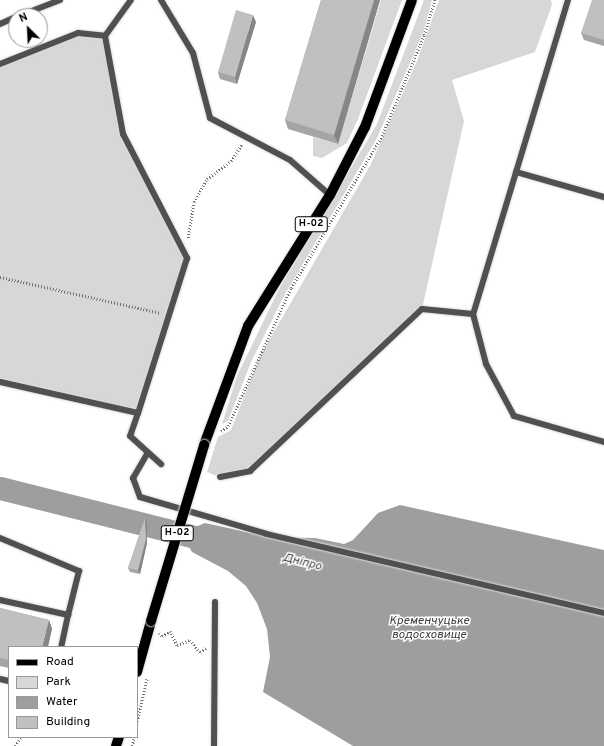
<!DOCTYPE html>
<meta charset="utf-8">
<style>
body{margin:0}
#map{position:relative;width:604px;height:746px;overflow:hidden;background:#fff;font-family:Overpass,sans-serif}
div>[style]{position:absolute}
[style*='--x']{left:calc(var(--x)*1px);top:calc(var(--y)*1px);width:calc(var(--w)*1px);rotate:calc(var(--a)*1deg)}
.green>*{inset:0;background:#d7d7d7}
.water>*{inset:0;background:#9e9e9e}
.river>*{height:23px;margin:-11.5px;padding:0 11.5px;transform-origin:11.5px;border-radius:11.5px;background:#9e9e9e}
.path>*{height:2.5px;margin-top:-1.25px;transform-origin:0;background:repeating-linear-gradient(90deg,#727272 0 1px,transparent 0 3px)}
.roads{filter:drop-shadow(0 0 1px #dbdbdb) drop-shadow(0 0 1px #dbdbdb)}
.lane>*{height:6px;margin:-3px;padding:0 3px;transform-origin:3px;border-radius:3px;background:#505050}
.primary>*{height:10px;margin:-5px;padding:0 5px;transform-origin:5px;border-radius:5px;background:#000}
.bridges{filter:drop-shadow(0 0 1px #dbdbdb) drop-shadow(0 0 1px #dbdbdb)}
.primary-bridge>*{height:10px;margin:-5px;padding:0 5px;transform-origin:5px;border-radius:5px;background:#000}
.wall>*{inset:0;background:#a5a5a5}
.shaded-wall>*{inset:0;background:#868686}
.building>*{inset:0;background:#c0c0c0}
span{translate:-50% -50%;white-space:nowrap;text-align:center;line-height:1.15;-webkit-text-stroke:3px #fff;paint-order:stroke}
.shield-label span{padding:1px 3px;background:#fff;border:1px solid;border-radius:3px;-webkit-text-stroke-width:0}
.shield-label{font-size:10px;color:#000;font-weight:700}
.water-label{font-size:12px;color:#3f3f3f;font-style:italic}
.legend{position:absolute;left:8px;top:646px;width:130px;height:92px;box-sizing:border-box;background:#fff;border:1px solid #999;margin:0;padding:5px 7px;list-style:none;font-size:12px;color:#000}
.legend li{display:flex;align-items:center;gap:8px;height:20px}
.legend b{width:20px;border:1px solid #999}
.north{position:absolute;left:8px;top:8px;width:40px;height:40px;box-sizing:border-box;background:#fff;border:1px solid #999;border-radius:50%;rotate:336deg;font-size:11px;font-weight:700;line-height:16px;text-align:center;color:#000}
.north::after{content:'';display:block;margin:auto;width:14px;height:18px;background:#000;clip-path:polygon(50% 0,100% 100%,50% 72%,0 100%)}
</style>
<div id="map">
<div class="green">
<i style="clip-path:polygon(381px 0,402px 0,358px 119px,347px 143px,322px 158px,313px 156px,313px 137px,338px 144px)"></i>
<i style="clip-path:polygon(424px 0,432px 0,423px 33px,377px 138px,284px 296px,251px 362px,228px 421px,222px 424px,237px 376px,279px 289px,377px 124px)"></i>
<i style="clip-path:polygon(439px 0,551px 0,552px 5px,535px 52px,452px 80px,464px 121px,422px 309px,250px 471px,220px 477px,207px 472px,218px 437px,231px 430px,260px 356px,370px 166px,417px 61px)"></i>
<i style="clip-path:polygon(78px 33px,105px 36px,123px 134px,187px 258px,138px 413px,0 382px,0 64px)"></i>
</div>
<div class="water">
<i style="clip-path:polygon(400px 505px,604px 550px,604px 746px,353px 746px,263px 692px,270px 657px,267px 629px,257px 603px,246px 586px,228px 571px,192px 552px,188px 545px,193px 528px,205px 523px,270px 537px,315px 538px,344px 544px,353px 540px,378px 513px)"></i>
</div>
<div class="river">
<i style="--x:0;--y:488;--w:226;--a:14.1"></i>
</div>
<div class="path">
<i style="--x:188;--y:238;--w:36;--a:-81"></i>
<i style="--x:194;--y:202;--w:26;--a:-61"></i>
<i style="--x:207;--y:179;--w:30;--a:-37"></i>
<i style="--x:231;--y:161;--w:20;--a:-57"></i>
<i style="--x:0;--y:277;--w:165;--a:12.6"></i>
<i style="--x:221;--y:431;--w:9;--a:-36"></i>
<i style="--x:228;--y:426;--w:152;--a:-65.5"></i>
<i style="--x:291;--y:288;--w:177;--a:-59.1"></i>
<i style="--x:382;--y:136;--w:109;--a:-67.4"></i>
<i style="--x:424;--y:35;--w:37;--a:-73"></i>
<i style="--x:159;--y:633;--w:4;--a:45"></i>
<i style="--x:162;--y:636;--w:9;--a:-32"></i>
<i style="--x:170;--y:631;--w:16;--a:63"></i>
<i style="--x:177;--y:645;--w:14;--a:-21"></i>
<i style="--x:190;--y:640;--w:16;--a:50"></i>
<i style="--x:200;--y:652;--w:7;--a:-34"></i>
<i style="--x:137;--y:721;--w:44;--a:-76.9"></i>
<i style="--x:15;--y:746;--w:11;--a:-56"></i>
<i style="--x:132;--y:746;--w:9;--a:-77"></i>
</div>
<div class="roads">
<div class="lane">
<i style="--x:161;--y:0;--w:62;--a:58.9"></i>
<i style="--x:193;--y:53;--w:67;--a:75.3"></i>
<i style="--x:210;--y:118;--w:90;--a:27.7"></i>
<i style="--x:290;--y:160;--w:53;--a:41.2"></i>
<i style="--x:568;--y:0;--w:328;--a:106.8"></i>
<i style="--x:473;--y:314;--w:52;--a:75.4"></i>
<i style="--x:486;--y:364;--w:59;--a:61.7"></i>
<i style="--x:514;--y:416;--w:94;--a:16.1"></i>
<i style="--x:19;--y:16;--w:44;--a:-21.3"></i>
<i style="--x:0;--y:24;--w:17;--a:-24"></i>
<i style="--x:105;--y:36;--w:44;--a:-54.2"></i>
<i style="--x:0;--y:64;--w:84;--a:-21.7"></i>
<i style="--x:78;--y:33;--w:27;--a:6"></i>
<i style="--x:105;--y:36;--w:100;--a:79.6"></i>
<i style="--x:123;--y:134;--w:140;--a:62.7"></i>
<i style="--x:187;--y:258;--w:163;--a:107.5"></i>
<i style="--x:138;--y:413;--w:141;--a:-167.3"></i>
<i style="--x:516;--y:172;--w:91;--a:15.9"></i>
<i style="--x:138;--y:413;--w:24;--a:109"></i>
<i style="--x:130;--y:436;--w:42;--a:42.1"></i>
<i style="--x:147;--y:454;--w:28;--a:120"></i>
<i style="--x:133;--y:478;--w:20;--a:70"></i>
<i style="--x:140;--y:497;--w:132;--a:16.2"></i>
<i style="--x:267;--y:534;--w:346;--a:13.2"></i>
<i style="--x:220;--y:477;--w:31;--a:-11"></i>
<i style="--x:250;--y:471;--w:236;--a:-43.3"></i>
<i style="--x:422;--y:309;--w:51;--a:5.6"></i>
<i style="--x:0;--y:538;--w:86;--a:22.7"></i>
<i style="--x:79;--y:571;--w:45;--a:104"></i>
<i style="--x:0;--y:600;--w:70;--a:12.4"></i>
<i style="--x:68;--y:615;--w:33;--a:102"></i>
<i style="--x:0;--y:679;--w:9;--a:13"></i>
<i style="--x:214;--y:746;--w:144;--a:-89.6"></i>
</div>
<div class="primary">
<i style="--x:204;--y:445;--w:127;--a:-69.7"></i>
<i style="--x:248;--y:326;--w:155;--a:-58"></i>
<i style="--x:330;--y:195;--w:76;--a:-62.8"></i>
<i style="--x:365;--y:127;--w:135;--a:-69.7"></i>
<i style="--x:137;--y:672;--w:53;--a:-74.6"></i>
<i style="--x:116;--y:746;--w:9;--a:-72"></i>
</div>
</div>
<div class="bridges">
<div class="primary-bridge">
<i style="--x:151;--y:621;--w:184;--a:-73.2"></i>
</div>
</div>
<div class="wall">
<i style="clip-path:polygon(321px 0,380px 0,338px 144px,288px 129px,285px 120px)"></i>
<i style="clip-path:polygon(604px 0,604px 46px,584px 40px,581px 33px)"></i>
<i style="clip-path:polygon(256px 22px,237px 84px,220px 79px,218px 72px)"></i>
<i style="clip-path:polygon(145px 518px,147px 522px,147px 543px,140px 574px,130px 572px,128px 568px)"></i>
<i style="clip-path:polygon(0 608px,49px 620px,52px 629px,9px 647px,9px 668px,0 666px)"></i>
</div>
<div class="shaded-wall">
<i style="clip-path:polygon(374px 0,380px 0,338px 144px,334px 135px)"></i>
<i style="clip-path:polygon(253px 15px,256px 22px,237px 84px,235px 77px)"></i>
<i style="clip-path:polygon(145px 518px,147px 522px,147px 543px,140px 574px,138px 570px)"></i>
<i style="clip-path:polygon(49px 620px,52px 629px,48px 647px,42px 647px)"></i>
</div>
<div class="building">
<i style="clip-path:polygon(321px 0,374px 0,334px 135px,285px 120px)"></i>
<i style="clip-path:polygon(592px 0,604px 0,604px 40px,581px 33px)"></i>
<i style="clip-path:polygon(236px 10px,253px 15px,235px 77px,218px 72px)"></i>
<i style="clip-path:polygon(145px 518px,146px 539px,138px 570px,128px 568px)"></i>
<i style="clip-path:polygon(0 608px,49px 620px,42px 647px,9px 647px,9px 660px,0 658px)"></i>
</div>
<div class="shield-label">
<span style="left:311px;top:224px">Н-02</span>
<span style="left:177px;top:533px">Н-02</span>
</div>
<div class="water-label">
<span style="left:302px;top:563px;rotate:14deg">Дніпро</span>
<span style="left:429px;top:629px">Кременчуцьке<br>водосховище</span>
</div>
<ul class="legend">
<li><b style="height:5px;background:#000"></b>Road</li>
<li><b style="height:11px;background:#d7d7d7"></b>Park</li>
<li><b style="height:11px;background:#9e9e9e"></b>Water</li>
<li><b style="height:11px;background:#c0c0c0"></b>Building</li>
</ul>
<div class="north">N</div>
</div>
